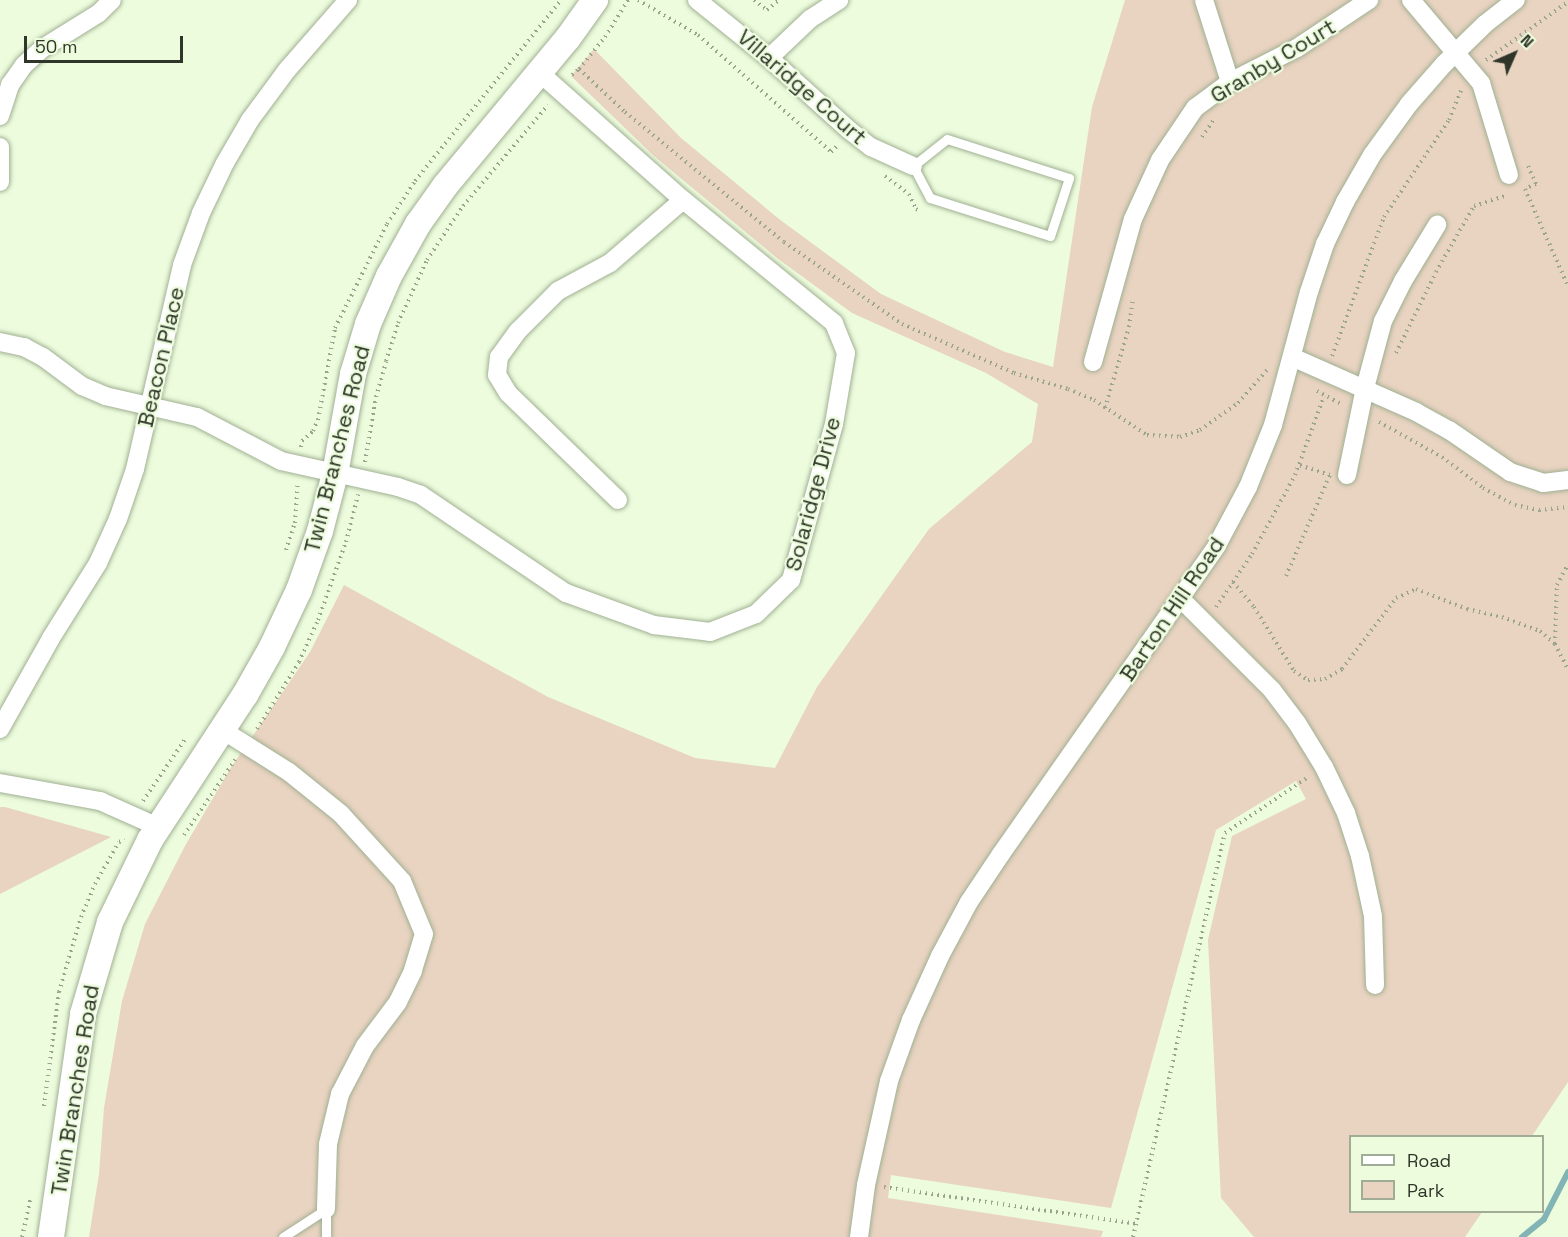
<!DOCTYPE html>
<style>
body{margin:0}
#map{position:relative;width:1568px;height:1237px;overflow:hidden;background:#ecfcdd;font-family:"Space Grotesk",sans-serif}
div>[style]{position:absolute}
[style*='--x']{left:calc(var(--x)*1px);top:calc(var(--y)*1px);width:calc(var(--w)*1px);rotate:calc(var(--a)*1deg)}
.green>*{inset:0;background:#e9d3c1}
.stream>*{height:6px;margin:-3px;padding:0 3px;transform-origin:3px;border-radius:3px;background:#83b4b5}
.path>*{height:4px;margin-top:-2px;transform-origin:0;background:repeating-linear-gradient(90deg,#99a48e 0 1.5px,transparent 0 6px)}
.roads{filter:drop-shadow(0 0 2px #a1b093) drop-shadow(0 0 2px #a1b093)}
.lane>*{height:9px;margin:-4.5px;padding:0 4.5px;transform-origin:4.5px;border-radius:4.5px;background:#fff}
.street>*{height:18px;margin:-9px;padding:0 9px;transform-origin:9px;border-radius:9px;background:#fff}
.secondary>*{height:26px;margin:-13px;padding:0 13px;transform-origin:13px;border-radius:13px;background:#fff}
span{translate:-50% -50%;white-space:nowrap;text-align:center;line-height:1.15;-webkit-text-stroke:4.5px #ecfcdd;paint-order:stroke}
.street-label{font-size:22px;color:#2f3529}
.legend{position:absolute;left:1349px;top:1135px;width:195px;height:78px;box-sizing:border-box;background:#ecfcdd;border:2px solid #a0ac95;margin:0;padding:8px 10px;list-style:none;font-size:18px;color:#2f3529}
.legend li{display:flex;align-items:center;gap:12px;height:30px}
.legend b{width:30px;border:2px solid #a0ac95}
.north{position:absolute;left:1484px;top:24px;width:60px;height:60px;-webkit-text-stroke:4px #ecfcdd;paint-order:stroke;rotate:45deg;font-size:16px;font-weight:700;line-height:24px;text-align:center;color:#2f3529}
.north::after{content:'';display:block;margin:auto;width:21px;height:27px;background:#2f3529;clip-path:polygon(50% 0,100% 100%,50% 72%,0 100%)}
.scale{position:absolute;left:24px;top:36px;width:159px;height:27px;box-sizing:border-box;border:3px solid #2f3529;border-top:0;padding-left:8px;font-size:18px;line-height:21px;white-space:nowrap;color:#2f3529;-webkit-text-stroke:4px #ecfcdd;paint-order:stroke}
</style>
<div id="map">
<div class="green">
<i style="clip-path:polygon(1125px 0,1568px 0,1568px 1082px,1532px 1136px,1350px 1136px,1350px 1212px,1482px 1212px,1465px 1237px,1254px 1237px,1221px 1198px,1208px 940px,1232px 836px,1306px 799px,1296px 781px,1216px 830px,1111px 1208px,891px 1175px,888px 1198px,1103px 1231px,1101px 1237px,89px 1237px,99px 1174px,104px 1108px,122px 1001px,145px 924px,185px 846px,230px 769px,310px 652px,344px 585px,548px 697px,695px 758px,775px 768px,817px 687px,929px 529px,1032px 442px,1038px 404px,986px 373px,852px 313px,777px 258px,654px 156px,571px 76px,594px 49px,681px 138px,779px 219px,881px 294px,1005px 352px,1053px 367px,1092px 107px)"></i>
<i style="clip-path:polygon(0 807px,5px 807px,111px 837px,0 894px)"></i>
</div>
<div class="stream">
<i style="--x:1522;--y:1237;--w:28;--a:-39"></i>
<i style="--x:1544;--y:1219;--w:53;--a:-62.9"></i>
</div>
<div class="path">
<i style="--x:638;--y:0;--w:69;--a:30.3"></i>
<i style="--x:698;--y:35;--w:177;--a:41.3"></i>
<i style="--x:831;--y:152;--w:11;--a:-45"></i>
<i style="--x:754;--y:0;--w:16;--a:38"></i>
<i style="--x:767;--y:10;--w:16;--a:-40"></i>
<i style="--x:1486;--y:60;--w:100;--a:-35.3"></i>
<i style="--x:579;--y:69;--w:63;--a:43.1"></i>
<i style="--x:625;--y:112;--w:205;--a:39.3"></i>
<i style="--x:784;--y:242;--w:144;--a:34.8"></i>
<i style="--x:902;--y:324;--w:122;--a:23.6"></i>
<i style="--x:1014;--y:373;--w:56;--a:16.5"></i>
<i style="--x:1068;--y:389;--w:28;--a:23"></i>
<i style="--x:1094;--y:400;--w:64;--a:33.4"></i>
<i style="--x:1147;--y:435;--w:33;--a:3"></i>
<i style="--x:1180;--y:437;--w:21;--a:-19"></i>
<i style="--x:1200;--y:430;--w:47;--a:-35.4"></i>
<i style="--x:1238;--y:403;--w:44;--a:-48.7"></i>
<i style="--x:572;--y:75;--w:9;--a:-41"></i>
<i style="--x:579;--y:69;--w:41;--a:-50.9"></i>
<i style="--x:605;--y:37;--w:44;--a:-58.1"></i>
<i style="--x:1202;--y:137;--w:23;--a:-56"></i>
<i style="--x:1528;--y:166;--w:20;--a:66"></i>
<i style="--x:1536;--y:184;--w:12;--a:156"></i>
<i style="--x:1525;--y:189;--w:106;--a:66.1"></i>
<i style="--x:885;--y:176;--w:30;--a:37"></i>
<i style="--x:909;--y:194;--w:17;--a:65"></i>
<i style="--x:916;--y:209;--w:5;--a:22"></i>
<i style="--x:1396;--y:353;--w:90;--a:-63.7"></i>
<i style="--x:1436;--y:272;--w:76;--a:-60.1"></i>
<i style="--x:1474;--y:206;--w:35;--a:-18"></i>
<i style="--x:1332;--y:356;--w:148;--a:-69.5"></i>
<i style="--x:1384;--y:217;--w:117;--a:-56.2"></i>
<i style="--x:1449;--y:120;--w:32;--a:-68"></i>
<i style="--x:1317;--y:391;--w:26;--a:28"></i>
<i style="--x:1105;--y:408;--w:84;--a:-73.5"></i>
<i style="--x:1129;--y:327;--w:29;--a:-82"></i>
<i style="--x:1379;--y:422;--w:72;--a:29.1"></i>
<i style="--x:1442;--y:457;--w:51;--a:37.1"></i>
<i style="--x:1483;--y:488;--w:36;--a:28"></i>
<i style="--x:1515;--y:505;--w:25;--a:12"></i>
<i style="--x:1539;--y:510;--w:29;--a:-6"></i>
<i style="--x:301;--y:447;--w:6;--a:-81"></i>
<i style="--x:302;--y:441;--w:15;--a:-42"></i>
<i style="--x:313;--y:431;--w:12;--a:-66"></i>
<i style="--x:318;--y:420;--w:94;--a:-79.5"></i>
<i style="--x:335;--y:328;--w:116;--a:-63.4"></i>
<i style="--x:387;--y:224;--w:51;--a:-56.9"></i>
<i style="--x:415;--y:181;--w:233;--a:-51.1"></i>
<i style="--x:365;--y:462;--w:66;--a:-80.4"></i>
<i style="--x:376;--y:397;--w:37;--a:-74"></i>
<i style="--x:386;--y:361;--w:40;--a:-72"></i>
<i style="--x:398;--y:323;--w:69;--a:-65.3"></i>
<i style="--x:427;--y:260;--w:65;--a:-56.3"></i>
<i style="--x:463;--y:206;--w:132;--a:-49.9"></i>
<i style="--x:286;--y:550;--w:28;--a:-72"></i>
<i style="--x:295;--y:523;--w:39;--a:-86"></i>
<i style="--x:1286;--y:576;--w:110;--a:-66.5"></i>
<i style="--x:1330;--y:475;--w:33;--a:-162"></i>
<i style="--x:1233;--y:582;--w:33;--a:50"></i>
<i style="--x:1254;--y:607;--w:75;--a:58"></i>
<i style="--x:1294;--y:671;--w:17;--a:33"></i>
<i style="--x:1308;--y:680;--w:17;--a:-3"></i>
<i style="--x:1325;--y:679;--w:20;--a:-30"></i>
<i style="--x:1342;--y:669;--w:89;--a:-52.7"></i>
<i style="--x:1396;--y:598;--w:22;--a:-24"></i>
<i style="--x:1416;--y:589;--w:55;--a:21.4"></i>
<i style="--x:1467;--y:609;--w:36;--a:13"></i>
<i style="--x:1502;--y:617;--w:40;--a:20.2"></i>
<i style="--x:1540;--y:631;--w:20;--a:41"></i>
<i style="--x:1555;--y:644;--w:29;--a:63"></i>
<i style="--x:1216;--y:607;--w:64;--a:-55.8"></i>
<i style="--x:1252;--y:554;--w:90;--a:-61.4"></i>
<i style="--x:1295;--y:475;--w:84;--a:-69.8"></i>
<i style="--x:1555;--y:644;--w:59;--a:-88.1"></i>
<i style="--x:1557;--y:585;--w:24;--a:-62"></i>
<i style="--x:257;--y:729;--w:79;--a:-57.9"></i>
<i style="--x:299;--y:662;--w:46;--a:-65.7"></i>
<i style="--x:318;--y:620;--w:83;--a:-70.3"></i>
<i style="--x:346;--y:542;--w:49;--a:-75.7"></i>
<i style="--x:143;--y:801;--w:76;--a:-55.7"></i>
<i style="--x:184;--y:835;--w:91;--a:-55.8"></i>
<i style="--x:44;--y:1106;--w:115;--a:-82.5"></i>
<i style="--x:59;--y:992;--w:78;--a:-73.7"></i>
<i style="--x:81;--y:917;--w:36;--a:-67"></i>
<i style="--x:95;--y:884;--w:48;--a:-60.3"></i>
<i style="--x:119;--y:842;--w:6;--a:-18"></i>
<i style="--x:884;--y:1187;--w:257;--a:8.3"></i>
<i style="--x:22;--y:1237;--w:41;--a:-77.3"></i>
<i style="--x:1133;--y:1237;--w:414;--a:-77.2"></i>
<i style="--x:1225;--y:833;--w:100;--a:-34"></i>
</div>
<div class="roads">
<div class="lane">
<i style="--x:947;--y:139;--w:128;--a:17.7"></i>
<i style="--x:1069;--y:178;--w:61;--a:108.1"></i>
<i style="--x:1050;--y:236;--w:126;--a:-162.4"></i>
<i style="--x:930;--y:198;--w:36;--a:-118"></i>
<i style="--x:913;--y:166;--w:43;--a:-38.5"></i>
<i style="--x:283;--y:1237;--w:51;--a:-33.1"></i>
<i style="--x:326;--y:1237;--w:28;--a:-90"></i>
</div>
<div class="street">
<i style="--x:697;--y:0;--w:92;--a:38.9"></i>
<i style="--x:769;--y:58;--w:108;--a:42"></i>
<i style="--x:849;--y:130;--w:28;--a:38"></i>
<i style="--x:871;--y:147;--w:46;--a:24.3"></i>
<i style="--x:1204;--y:0;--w:86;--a:72.4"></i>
<i style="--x:1411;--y:0;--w:109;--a:49.9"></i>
<i style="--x:1481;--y:83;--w:96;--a:73.1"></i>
<i style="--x:769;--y:58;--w:57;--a:-43.6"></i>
<i style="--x:810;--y:19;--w:35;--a:-33"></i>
<i style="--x:0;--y:116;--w:33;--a:-72"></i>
<i style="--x:10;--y:85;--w:24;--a:-55"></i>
<i style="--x:24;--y:65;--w:25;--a:-42"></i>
<i style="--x:43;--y:48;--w:66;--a:-32"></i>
<i style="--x:99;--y:13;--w:18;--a:-45"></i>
<i style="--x:0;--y:147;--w:35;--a:90"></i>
<i style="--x:0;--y:342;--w:25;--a:12"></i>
<i style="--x:24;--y:347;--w:21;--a:28"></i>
<i style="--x:43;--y:357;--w:49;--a:36.6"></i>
<i style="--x:82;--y:386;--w:25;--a:23"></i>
<i style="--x:105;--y:396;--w:94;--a:12.9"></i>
<i style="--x:197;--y:417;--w:95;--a:27.6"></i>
<i style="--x:281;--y:461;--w:120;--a:12.5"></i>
<i style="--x:398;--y:487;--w:24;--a:19"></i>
<i style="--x:421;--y:495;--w:175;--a:34.1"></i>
<i style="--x:566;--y:593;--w:94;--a:20"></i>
<i style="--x:654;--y:625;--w:56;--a:7.1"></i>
<i style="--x:710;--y:632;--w:49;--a:-21.4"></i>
<i style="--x:756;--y:614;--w:49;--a:-44.2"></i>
<i style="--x:791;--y:580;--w:162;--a:-74.6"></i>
<i style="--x:834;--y:424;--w:72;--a:-80.4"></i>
<i style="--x:846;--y:353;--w:32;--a:-112"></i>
<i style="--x:834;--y:323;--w:195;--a:-140.8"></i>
<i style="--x:683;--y:200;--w:191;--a:-138.4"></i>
<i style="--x:1292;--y:357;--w:136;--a:23.9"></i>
<i style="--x:1416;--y:412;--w:38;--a:29"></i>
<i style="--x:1449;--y:430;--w:74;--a:34.5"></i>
<i style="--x:1510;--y:472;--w:35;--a:18"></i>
<i style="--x:1543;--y:483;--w:25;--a:-7"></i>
<i style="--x:1093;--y:362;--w:148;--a:-74.4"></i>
<i style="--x:1133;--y:219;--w:65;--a:-65.4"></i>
<i style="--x:1160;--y:160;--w:63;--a:-56.1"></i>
<i style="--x:1195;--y:108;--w:44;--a:-36.6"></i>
<i style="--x:1230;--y:82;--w:75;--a:-26.9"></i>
<i style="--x:1297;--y:48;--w:87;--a:-33.7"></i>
<i style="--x:1347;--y:475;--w:89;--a:-78.3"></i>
<i style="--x:1365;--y:388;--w:69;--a:-75"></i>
<i style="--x:1383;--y:321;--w:45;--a:-63.4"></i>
<i style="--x:1403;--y:281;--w:66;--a:-58.7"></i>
<i style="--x:618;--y:500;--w:153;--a:-135.8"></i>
<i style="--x:508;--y:393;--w:21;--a:-121"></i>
<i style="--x:497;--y:375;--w:18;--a:-84"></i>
<i style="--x:499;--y:357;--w:32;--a:-54"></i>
<i style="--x:518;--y:331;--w:57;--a:-45"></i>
<i style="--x:558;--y:291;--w:59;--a:-28.3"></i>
<i style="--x:610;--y:263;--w:96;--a:-40.8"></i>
<i style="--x:1181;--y:599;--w:129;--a:45"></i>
<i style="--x:1272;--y:690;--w:41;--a:52.9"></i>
<i style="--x:1297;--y:723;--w:52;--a:58.5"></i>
<i style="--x:1324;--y:767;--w:51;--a:64.4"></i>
<i style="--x:1346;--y:813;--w:45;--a:72"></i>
<i style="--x:1360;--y:856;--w:61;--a:77.8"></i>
<i style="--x:1373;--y:916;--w:69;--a:88.3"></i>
<i style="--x:0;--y:729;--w:104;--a:-60.7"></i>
<i style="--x:51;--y:638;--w:89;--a:-57.9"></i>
<i style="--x:98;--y:563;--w:48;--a:-65.6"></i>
<i style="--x:118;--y:519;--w:53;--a:-71.2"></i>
<i style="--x:135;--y:469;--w:209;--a:-77"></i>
<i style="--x:182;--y:265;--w:55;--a:-69.9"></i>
<i style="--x:201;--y:213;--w:55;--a:-64.4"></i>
<i style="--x:225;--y:163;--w:50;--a:-59.8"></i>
<i style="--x:250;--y:120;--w:62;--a:-53.5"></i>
<i style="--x:287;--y:70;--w:93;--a:-48.9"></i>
<i style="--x:224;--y:731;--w:77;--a:32.2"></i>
<i style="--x:289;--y:772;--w:67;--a:38.9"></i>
<i style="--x:341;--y:814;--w:91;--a:47.7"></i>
<i style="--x:402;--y:881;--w:57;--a:67.5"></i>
<i style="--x:424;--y:934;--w:39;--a:107"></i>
<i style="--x:413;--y:971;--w:34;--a:116"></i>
<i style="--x:398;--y:1002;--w:55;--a:126.9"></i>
<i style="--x:365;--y:1046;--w:54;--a:117.5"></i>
<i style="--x:340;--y:1094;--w:51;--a:103.5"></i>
<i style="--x:328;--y:1144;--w:65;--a:91.8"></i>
<i style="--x:0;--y:783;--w:102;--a:10.2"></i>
<i style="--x:100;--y:801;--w:64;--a:24.1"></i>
<i style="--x:859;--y:1237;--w:52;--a:-82.3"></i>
<i style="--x:866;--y:1185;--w:107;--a:-77.5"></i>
<i style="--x:889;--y:1081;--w:65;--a:-70.2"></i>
<i style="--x:911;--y:1020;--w:70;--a:-65.6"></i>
<i style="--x:940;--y:956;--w:61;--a:-61.8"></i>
<i style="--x:969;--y:902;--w:58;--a:-56.3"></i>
<i style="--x:1001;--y:854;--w:377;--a:-55"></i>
<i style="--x:1217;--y:545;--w:66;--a:-61.9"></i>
<i style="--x:1248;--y:487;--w:67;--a:-68"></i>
<i style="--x:1273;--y:425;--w:138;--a:-74.9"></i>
<i style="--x:1309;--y:292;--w:51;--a:-71.6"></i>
<i style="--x:1325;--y:244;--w:47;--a:-64.5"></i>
<i style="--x:1345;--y:202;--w:54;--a:-60.1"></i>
<i style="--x:1372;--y:155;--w:63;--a:-54"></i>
<i style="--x:1409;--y:104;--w:53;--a:-48.8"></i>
<i style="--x:1444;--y:64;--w:57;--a:-44.3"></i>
<i style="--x:1485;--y:24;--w:39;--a:-38"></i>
</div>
<div class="secondary">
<i style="--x:51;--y:1237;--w:225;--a:-81.8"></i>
<i style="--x:83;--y:1014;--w:96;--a:-73.6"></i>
<i style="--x:110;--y:922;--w:91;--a:-64"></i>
<i style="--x:150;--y:840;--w:173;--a:-56.8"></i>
<i style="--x:245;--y:695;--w:55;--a:-60.6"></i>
<i style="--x:272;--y:647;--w:63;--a:-64.7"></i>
<i style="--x:299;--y:590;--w:63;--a:-70.4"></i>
<i style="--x:320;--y:531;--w:59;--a:-75.3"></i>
<i style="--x:335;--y:474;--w:102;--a:-79.8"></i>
<i style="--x:353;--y:374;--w:52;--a:-73.3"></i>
<i style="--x:368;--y:324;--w:52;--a:-66.4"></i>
<i style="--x:389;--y:276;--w:60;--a:-60.9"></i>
<i style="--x:418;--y:224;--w:47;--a:-54.6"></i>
<i style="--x:445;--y:186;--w:192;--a:-50.3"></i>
<i style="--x:568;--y:38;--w:47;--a:-54.6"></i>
</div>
</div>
<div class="street-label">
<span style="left:1273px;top:61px;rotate:-31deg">Granby Court</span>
<span style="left:802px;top:87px;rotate:41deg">Villaridge Court</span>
<span style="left:161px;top:357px;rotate:-77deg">Beacon Place</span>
<span style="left:337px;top:449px;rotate:-76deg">Twin Branches Road</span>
<span style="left:813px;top:494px;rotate:-75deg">Solaridge Drive</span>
<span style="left:1172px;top:609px;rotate:-56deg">Barton Hill Road</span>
<span style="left:75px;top:1090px;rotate:-81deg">Twin Branches Road</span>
</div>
<ul class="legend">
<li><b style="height:8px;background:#fff"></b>Road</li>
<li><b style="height:16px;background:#e9d3c1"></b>Park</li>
</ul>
<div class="north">N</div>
<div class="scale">50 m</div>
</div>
